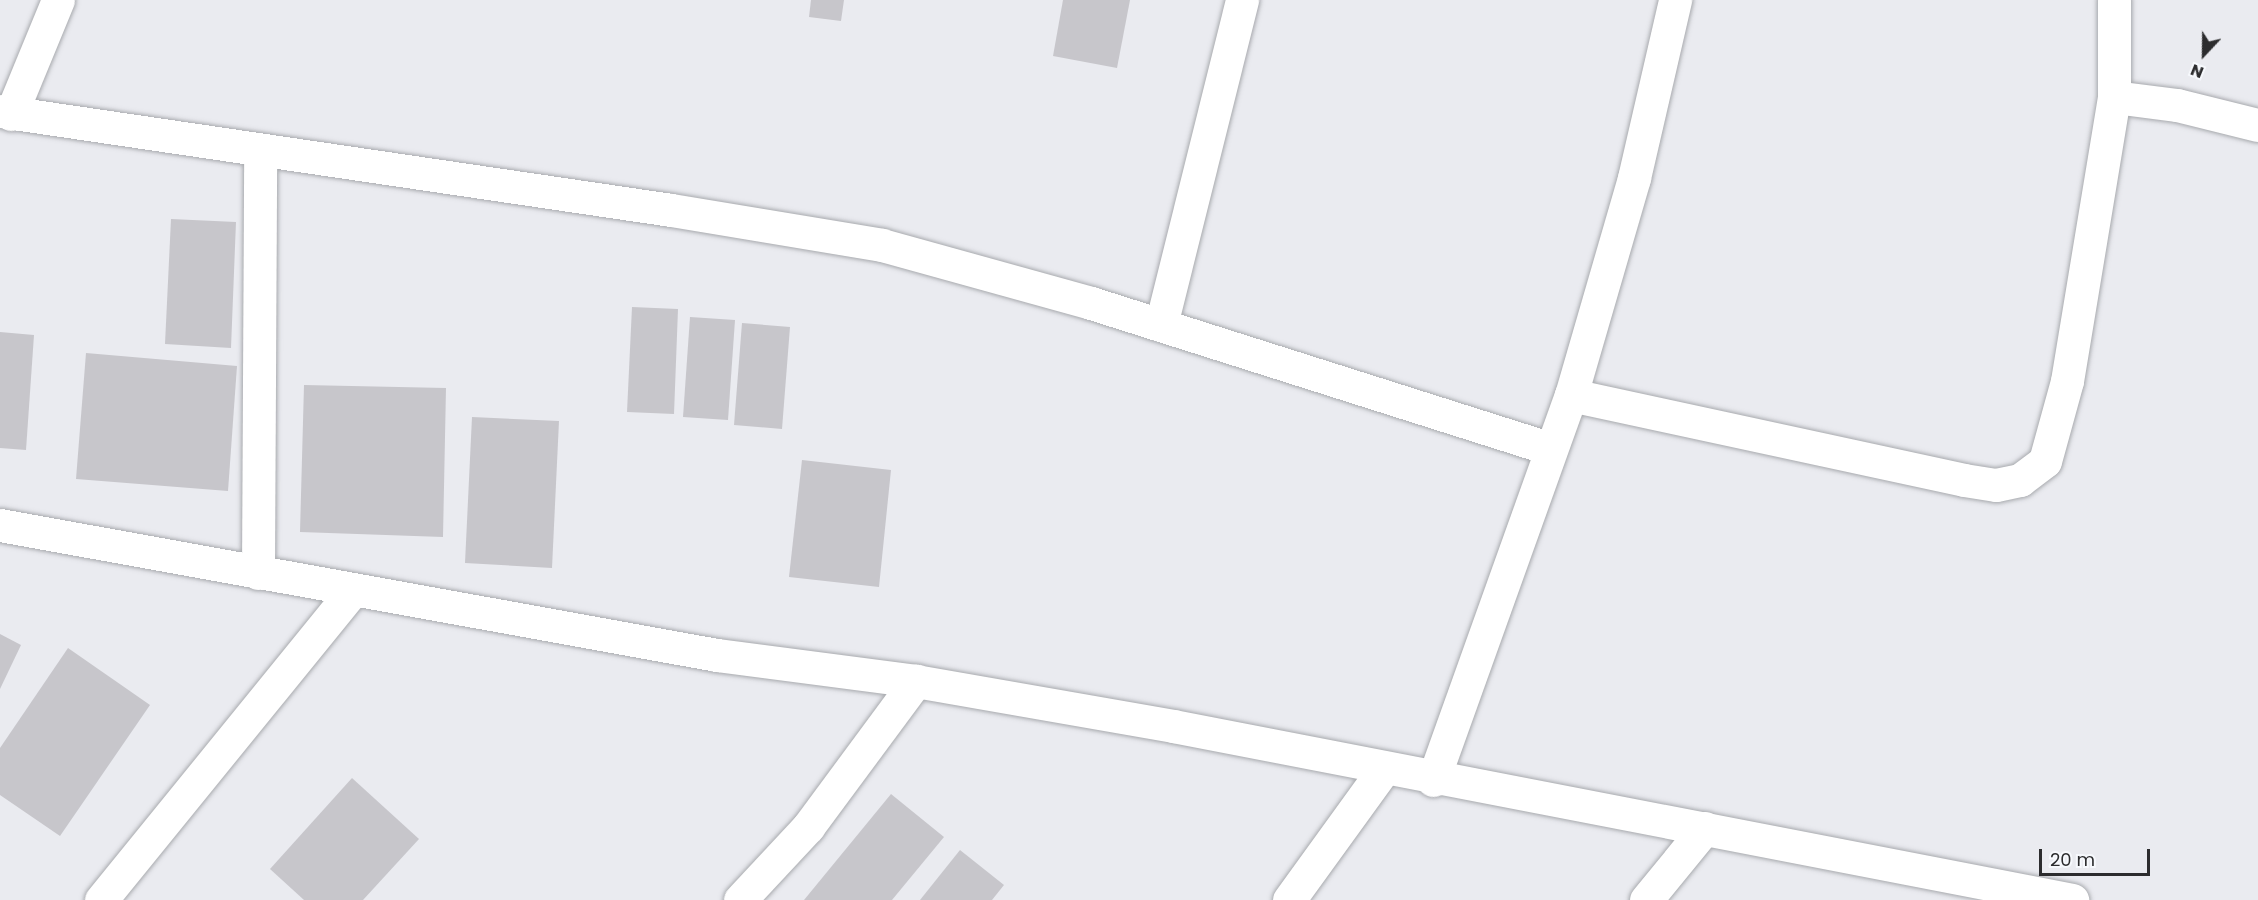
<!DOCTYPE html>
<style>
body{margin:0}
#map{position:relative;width:2258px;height:900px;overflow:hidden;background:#eaebf0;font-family:Poppins,sans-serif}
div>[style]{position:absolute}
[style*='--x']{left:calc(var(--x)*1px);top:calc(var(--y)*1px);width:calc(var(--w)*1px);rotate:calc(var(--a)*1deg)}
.building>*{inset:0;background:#c7c6cb}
.roads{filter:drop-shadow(0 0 2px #a8aaae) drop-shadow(0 0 2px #a8aaae)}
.minor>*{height:33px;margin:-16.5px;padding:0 16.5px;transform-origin:16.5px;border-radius:16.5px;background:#fff}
span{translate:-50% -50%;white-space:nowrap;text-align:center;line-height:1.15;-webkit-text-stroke:4.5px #f7f9fd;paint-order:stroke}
.north{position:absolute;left:2174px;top:24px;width:60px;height:60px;-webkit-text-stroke:4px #f7f9fd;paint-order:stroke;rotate:202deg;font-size:16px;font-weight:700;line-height:24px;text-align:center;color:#2c2c2e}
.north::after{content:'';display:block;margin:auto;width:21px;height:27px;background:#2c2c2e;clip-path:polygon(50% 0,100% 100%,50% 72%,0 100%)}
.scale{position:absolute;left:2039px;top:849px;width:111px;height:27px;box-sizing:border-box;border:3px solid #2c2c2e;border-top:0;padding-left:8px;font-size:18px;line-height:21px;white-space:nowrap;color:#2c2c2e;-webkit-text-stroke:4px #f7f9fd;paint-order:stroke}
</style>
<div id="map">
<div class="building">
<i style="clip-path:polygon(811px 0,844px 0,841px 21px,809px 17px)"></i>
<i style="clip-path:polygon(1063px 0,1130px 0,1117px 68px,1053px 56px)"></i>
<i style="clip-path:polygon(171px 219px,236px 222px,231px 348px,165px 344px)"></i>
<i style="clip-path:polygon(632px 307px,678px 309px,674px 414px,627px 412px)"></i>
<i style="clip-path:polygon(690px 317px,735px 320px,728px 420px,683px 417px)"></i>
<i style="clip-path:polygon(742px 323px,790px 327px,782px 429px,734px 425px)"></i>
<i style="clip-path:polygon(0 332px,34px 335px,26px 450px,0 448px)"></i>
<i style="clip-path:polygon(86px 353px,237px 366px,228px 491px,76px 479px)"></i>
<i style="clip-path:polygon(304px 385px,446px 388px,443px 537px,300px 532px)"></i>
<i style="clip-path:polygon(472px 417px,559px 421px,552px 568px,465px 563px)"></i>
<i style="clip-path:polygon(802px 460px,891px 470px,879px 587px,789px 577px)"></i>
<i style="clip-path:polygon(0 634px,21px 645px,0 689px)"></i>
<i style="clip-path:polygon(68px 648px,150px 705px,60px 836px,0 795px,0 748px)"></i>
<i style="clip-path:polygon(352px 778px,419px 839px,363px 900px,304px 900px,270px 869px)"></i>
<i style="clip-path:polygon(891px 794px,944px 837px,892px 900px,804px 900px)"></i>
<i style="clip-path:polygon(960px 850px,1004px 885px,992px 900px,920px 900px)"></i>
</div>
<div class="roads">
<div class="minor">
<i style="--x:2114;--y:97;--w:64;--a:7.2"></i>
<i style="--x:2177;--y:105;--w:83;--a:13.9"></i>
<i style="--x:0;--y:111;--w:678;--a:8.39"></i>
<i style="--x:671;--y:210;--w:214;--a:9.4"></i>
<i style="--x:882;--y:245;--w:217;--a:15.5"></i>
<i style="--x:1091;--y:303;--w:482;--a:17.6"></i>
<i style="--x:11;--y:114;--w:123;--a:-67.6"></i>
<i style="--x:1161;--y:325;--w:335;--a:-76"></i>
<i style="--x:1571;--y:395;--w:402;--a:12.2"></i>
<i style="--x:1964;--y:480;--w:32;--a:9"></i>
<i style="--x:1996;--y:485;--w:25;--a:-12"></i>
<i style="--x:2020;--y:480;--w:31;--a:-37"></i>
<i style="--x:2045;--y:461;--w:83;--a:-74.6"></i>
<i style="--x:2067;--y:381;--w:288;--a:-80.6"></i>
<i style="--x:2114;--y:97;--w:97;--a:-90"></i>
<i style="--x:0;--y:525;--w:729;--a:10.28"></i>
<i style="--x:717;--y:655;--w:201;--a:7.4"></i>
<i style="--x:916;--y:681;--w:261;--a:9.9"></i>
<i style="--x:1173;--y:726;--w:916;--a:10.95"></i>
<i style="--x:258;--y:573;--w:422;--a:-89.7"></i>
<i style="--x:1433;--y:780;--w:409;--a:-70.3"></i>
<i style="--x:1571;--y:395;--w:226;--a:-73.8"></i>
<i style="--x:1634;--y:178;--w:183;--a:-77"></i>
<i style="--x:101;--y:900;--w:398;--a:-50.9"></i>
<i style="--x:740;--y:900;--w:100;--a:-47"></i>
<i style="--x:808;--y:827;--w:182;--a:-53.5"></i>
<i style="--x:1289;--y:900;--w:162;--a:-54.1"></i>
<i style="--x:1646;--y:900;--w:93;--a:-50.7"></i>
</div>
</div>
<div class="north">N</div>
<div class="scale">20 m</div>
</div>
